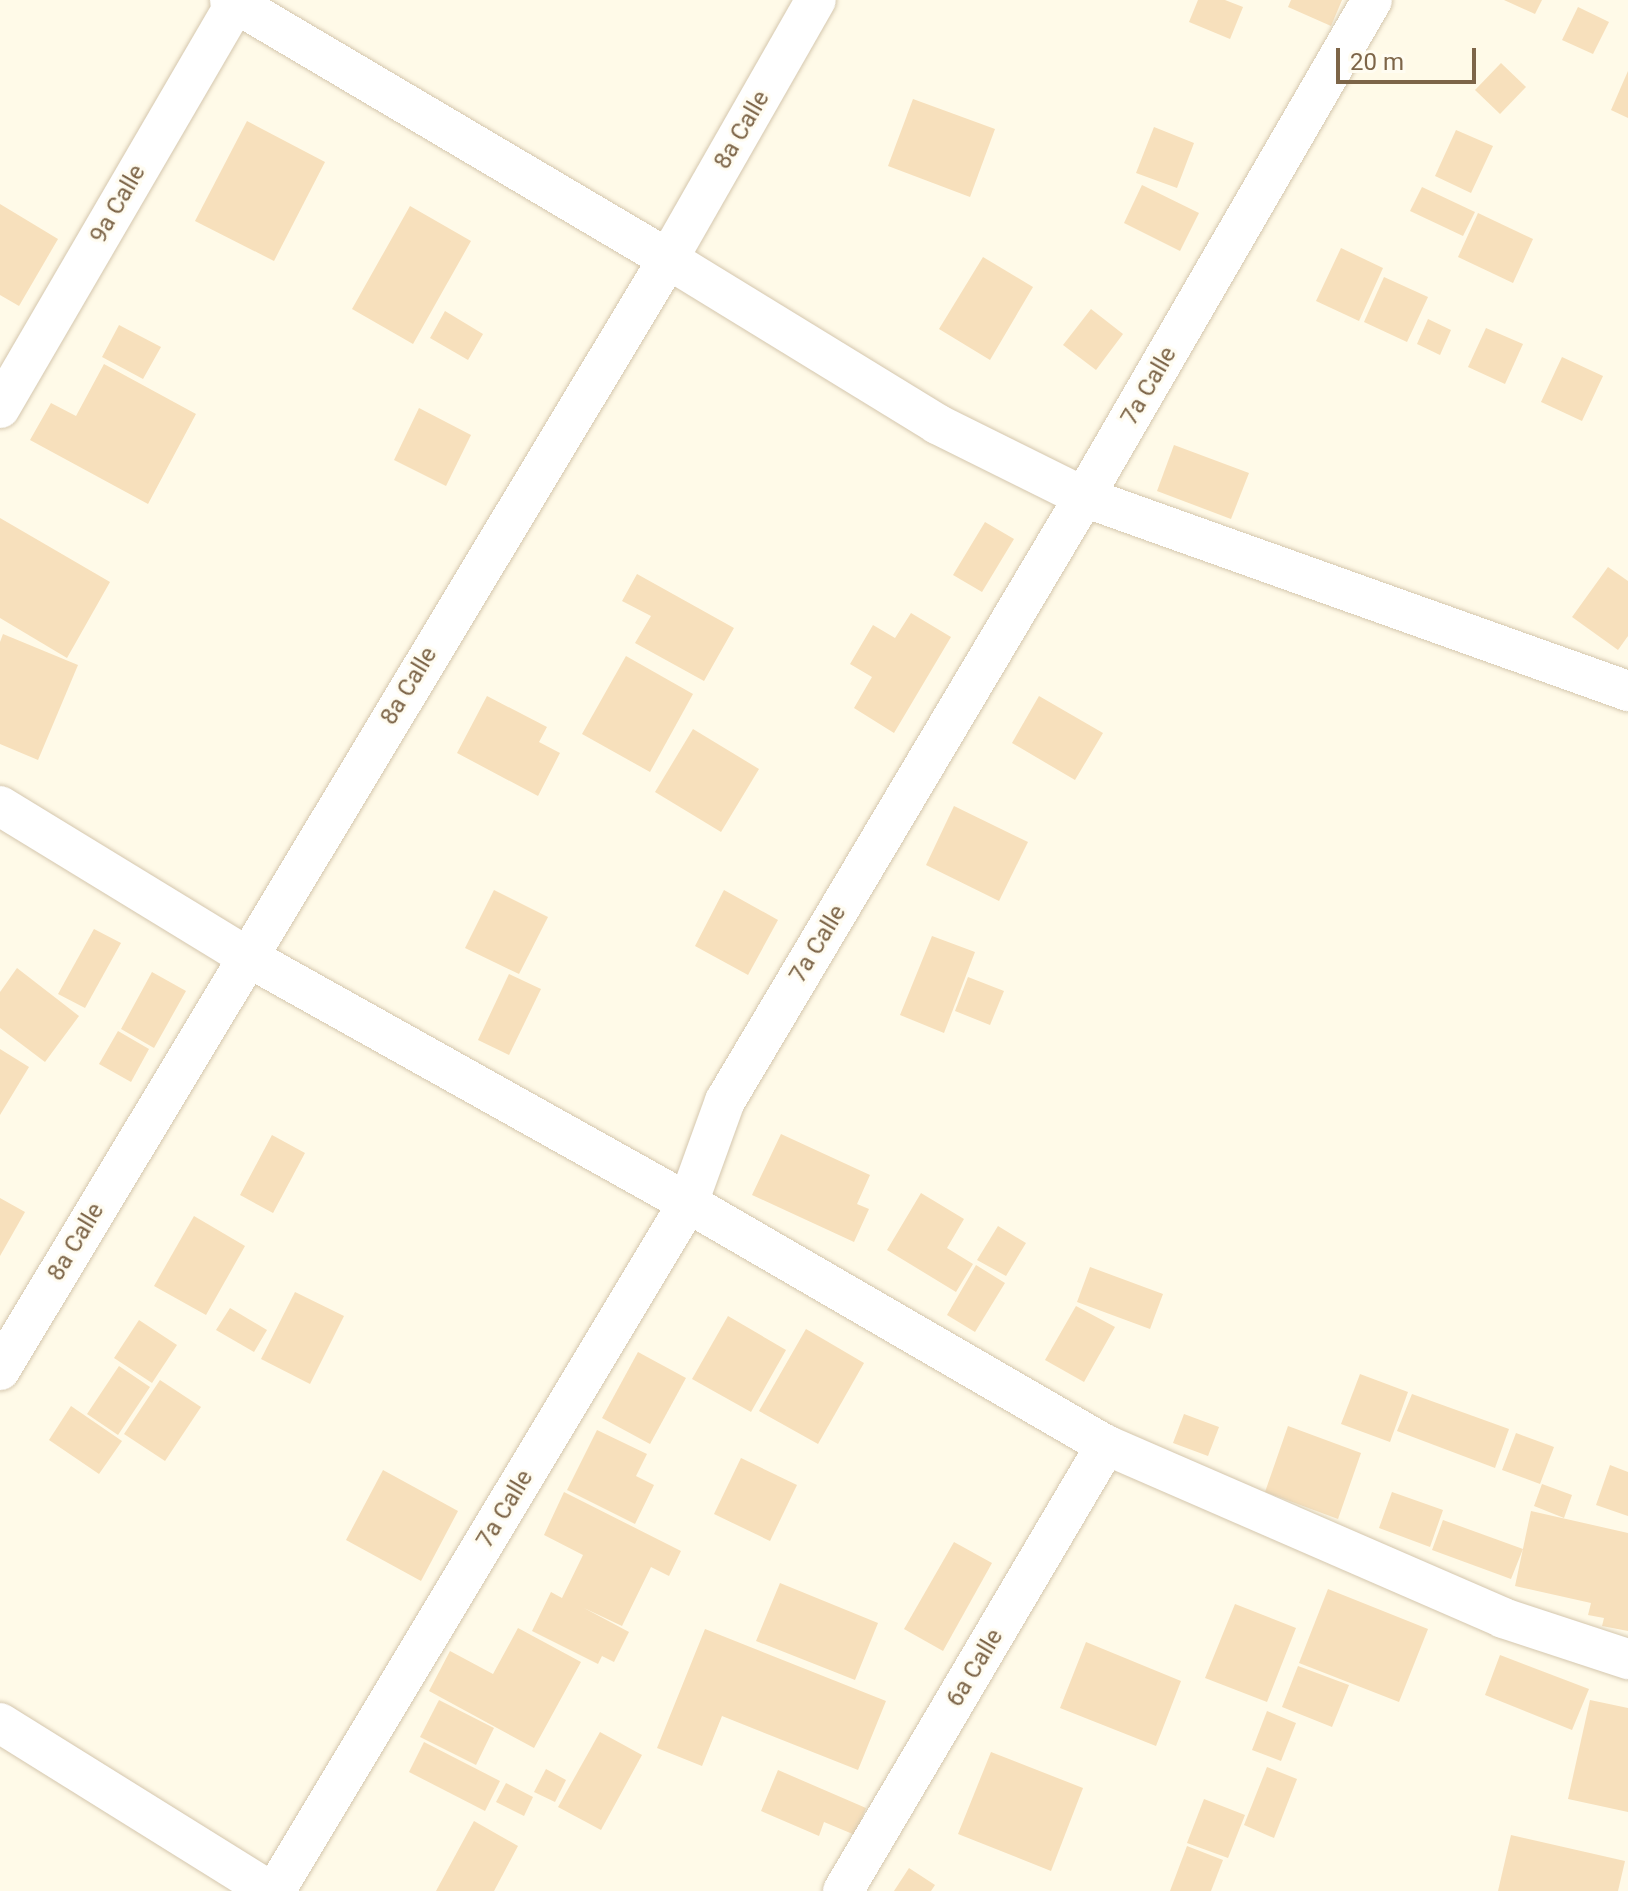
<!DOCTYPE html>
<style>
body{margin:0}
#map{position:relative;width:1628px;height:1891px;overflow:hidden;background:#fffae8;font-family:Roboto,sans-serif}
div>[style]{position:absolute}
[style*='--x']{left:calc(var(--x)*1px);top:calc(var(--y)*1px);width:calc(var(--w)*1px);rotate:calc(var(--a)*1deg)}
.building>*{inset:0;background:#f7e0bc}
.roads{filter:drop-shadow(0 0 2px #d5c7ae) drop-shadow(0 0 2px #d5c7ae)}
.street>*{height:40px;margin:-20px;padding:0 20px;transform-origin:20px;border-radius:20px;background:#fff}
span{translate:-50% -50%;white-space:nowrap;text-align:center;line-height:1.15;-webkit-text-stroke:6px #fffcf1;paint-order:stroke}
.street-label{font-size:24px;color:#7d6548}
.scale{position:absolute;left:1336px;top:48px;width:140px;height:36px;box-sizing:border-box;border:4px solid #7d6548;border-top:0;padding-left:10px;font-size:24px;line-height:28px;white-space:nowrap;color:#7d6548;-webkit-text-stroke:6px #fffcf1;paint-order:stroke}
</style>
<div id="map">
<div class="building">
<i style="clip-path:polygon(1198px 0,1225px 0,1243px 7px,1230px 39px,1189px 22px)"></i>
<i style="clip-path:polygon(1291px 0,1342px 0,1331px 26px,1288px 7px)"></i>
<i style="clip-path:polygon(1504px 0,1542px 0,1535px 14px)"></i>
<i style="clip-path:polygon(1578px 7px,1609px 22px,1593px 54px,1562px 40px)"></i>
<i style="clip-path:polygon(1501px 63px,1526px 87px,1500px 114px,1475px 90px)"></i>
<i style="clip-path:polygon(1628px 71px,1628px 118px,1611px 110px)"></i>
<i style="clip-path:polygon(913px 99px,995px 129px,970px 197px,888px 166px)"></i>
<i style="clip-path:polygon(247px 121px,325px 162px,274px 261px,195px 221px)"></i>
<i style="clip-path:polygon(1154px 127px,1194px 143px,1177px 188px,1136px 173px)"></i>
<i style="clip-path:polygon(1456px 130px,1493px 146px,1471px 193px,1435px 176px)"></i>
<i style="clip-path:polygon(1142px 185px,1199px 213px,1180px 251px,1124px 223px)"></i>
<i style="clip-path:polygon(1422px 187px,1475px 212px,1463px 236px,1410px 211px)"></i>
<i style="clip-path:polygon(0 204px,58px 239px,19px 306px,0 295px)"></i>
<i style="clip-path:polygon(410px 206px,471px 241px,413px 344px,352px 309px)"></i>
<i style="clip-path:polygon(1478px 213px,1533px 239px,1513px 283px,1458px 257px)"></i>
<i style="clip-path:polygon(1341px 248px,1383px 268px,1359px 321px,1316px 301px)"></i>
<i style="clip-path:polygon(983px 257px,1033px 287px,990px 360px,939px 329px)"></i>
<i style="clip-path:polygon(1384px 277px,1428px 297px,1407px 342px,1364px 322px)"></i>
<i style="clip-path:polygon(1091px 309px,1123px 334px,1096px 370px,1063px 345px)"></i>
<i style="clip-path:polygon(445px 311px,483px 334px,468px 360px,430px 338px)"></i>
<i style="clip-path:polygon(1428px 319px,1451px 330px,1440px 355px,1417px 344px)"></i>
<i style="clip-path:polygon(119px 325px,161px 347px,143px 379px,102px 357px)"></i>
<i style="clip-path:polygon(1486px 328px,1523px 344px,1505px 384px,1468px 367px)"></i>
<i style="clip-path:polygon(1562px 357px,1603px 376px,1582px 421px,1541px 402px)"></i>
<i style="clip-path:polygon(104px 364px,196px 414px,148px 504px,30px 440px,51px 403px,76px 416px)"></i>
<i style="clip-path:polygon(419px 408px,471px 435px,446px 486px,394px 460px)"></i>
<i style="clip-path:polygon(1174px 445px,1249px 473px,1231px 519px,1157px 491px)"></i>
<i style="clip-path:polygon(0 518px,110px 582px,67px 658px,0 618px)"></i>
<i style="clip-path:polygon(985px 522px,1014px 539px,982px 592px,953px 575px)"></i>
<i style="clip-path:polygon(1608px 567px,1628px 581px,1628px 636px,1618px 650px,1572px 617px)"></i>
<i style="clip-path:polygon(637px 574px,734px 628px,704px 681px,635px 643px,651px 616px,622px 601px)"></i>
<i style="clip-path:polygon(911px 613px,951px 637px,894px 733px,854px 708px,872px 677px,850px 664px,873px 625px,895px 638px)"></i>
<i style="clip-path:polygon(3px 634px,78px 665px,38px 760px,0 744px,0 642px)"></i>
<i style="clip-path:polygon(626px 656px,693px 694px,650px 772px,582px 734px)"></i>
<i style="clip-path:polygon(487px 696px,547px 727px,539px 742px,560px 753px,538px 796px,457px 753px)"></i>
<i style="clip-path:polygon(1039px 696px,1103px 733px,1075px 780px,1012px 743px)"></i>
<i style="clip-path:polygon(693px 729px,759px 769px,721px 832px,655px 792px)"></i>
<i style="clip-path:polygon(954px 806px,1028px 842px,999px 901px,926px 865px)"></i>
<i style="clip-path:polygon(494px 890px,548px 917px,519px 974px,465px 948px)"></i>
<i style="clip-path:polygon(724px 890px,778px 920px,748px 975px,695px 946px)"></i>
<i style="clip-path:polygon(94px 929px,121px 943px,85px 1008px,58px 994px)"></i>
<i style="clip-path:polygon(932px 936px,975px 952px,944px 1033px,900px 1015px)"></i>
<i style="clip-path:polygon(17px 968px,79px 1016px,45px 1062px,0 1028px,0 992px)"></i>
<i style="clip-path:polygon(152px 972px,186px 991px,154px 1048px,121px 1029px)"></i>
<i style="clip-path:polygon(509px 974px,541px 989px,509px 1055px,478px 1040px)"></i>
<i style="clip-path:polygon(968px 977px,1004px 991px,990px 1025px,955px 1011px)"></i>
<i style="clip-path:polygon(118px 1031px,149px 1049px,131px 1082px,99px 1064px)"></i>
<i style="clip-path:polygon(0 1049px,29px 1067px,0 1115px)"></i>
<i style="clip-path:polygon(781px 1134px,870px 1175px,857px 1204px,869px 1209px,854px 1242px,752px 1195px)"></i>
<i style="clip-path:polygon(272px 1135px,305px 1153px,273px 1213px,240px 1195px)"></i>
<i style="clip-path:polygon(921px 1193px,964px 1219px,947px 1248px,973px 1264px,956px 1292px,887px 1250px)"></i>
<i style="clip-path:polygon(0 1198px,25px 1212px,0 1256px)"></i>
<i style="clip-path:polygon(194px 1216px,245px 1246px,206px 1315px,154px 1286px)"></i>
<i style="clip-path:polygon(998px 1226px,1026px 1243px,1006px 1276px,977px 1260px)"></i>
<i style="clip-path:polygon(976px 1265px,1005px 1283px,975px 1332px,947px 1315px)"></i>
<i style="clip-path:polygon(1090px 1267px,1163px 1294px,1150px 1329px,1077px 1302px)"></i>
<i style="clip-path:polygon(295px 1292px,344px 1316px,310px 1384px,261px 1359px)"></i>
<i style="clip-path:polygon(1076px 1306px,1115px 1327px,1084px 1382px,1045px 1360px)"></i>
<i style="clip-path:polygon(230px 1308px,267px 1330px,254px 1352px,216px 1330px)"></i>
<i style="clip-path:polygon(728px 1316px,786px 1350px,751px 1412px,692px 1379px)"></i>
<i style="clip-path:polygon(139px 1320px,177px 1345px,152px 1383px,114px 1358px)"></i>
<i style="clip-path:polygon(806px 1329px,864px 1363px,818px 1444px,759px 1411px)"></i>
<i style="clip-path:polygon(638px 1352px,686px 1378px,650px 1444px,602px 1418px)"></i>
<i style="clip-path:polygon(119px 1366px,150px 1387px,118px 1435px,87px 1414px)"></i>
<i style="clip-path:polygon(1360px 1374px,1408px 1392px,1390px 1442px,1341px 1424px)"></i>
<i style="clip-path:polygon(160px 1380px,201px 1407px,165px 1461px,124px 1434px)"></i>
<i style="clip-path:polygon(1412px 1394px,1509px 1429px,1495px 1468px,1397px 1431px)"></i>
<i style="clip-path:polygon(71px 1406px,122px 1441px,99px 1474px,49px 1440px)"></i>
<i style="clip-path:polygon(1184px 1414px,1219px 1427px,1208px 1456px,1173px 1443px)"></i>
<i style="clip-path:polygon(1288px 1426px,1361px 1453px,1338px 1519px,1265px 1492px)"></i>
<i style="clip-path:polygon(597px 1430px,647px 1454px,636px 1476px,654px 1485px,635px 1524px,567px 1490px)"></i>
<i style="clip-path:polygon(1516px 1433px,1554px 1447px,1540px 1484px,1502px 1470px)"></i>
<i style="clip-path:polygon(741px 1458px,797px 1485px,770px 1541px,714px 1514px)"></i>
<i style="clip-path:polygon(1610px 1465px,1628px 1472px,1628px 1516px,1596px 1505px)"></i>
<i style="clip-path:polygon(383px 1470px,458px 1511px,421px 1581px,346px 1540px)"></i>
<i style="clip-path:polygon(1542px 1484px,1572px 1495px,1564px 1518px,1534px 1506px)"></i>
<i style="clip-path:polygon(564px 1492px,681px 1551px,669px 1576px,651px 1567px,622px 1626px,584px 1608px,629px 1632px,614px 1662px,602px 1656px,598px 1664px,532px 1631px,551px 1592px,562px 1598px,583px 1555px,544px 1535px)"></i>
<i style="clip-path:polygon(1392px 1492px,1443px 1510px,1430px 1547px,1379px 1528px)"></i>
<i style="clip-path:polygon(1531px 1511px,1628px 1533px,1628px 1631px,1602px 1626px,1604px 1618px,1588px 1615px,1591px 1603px,1515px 1586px)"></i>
<i style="clip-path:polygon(1443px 1520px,1523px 1549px,1511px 1579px,1432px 1550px)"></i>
<i style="clip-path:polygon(954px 1542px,992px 1563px,943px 1651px,904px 1629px)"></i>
<i style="clip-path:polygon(780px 1583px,878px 1623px,855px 1680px,756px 1641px)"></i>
<i style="clip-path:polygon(1328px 1589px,1428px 1629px,1399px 1702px,1299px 1663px)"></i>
<i style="clip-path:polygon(1235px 1604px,1296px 1628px,1267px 1702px,1205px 1678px)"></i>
<i style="clip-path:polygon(518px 1628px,581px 1662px,534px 1748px,429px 1691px,450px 1651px,493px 1674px)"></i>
<i style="clip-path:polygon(705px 1629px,886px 1701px,858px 1770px,722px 1716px,702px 1766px,657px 1748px)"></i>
<i style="clip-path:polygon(1086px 1642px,1181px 1681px,1156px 1746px,1060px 1708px)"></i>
<i style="clip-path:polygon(1500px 1655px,1589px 1689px,1572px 1730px,1485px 1695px)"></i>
<i style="clip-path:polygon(1298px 1666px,1349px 1685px,1332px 1727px,1282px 1707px)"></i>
<i style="clip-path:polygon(439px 1700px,494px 1728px,476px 1765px,420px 1737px)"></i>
<i style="clip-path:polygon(1590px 1700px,1628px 1708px,1628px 1812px,1568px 1799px)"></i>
<i style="clip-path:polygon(1267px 1711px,1296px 1723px,1281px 1761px,1252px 1750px)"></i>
<i style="clip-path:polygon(600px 1732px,642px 1755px,601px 1830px,558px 1807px)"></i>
<i style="clip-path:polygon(424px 1742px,500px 1781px,485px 1811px,409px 1772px)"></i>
<i style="clip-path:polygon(991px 1752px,1083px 1788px,1051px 1871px,958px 1834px)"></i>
<i style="clip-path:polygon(1267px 1767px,1297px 1779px,1274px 1838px,1244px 1825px)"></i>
<i style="clip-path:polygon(546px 1769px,566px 1780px,555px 1802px,534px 1792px)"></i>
<i style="clip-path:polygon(778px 1770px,866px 1808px,855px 1835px,824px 1822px,819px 1836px,761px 1811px)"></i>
<i style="clip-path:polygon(506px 1783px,533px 1797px,524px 1816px,496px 1802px)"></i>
<i style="clip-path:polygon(1204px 1799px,1245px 1815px,1228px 1858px,1187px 1843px)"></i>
<i style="clip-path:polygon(474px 1821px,518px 1846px,494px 1891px,436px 1891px)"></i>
<i style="clip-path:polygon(1511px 1835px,1625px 1861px,1618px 1891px,1498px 1891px)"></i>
<i style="clip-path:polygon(1187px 1846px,1223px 1860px,1211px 1891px,1170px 1891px)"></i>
<i style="clip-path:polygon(909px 1868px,935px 1885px,931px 1891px,894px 1891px)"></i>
</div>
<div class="roads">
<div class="street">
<i style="--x:230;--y:0;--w:509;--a:30.6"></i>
<i style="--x:668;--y:259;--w:316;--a:31.5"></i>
<i style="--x:937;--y:424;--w:164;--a:26.4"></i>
<i style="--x:1084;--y:497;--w:578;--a:19.63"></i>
<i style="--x:0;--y:408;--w:472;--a:-59.8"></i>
<i style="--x:0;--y:806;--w:288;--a:31.4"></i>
<i style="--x:246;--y:956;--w:506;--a:29.2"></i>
<i style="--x:688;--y:1203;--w:483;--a:30.1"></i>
<i style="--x:1106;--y:1445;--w:433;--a:23.5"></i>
<i style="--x:1503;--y:1618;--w:132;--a:18.2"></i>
<i style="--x:0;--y:1370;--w:1296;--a:-58.98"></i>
<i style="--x:668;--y:259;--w:298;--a:-60.3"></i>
<i style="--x:0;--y:1723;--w:318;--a:31.9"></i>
<i style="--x:275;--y:1891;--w:802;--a:-59.02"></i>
<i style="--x:688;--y:1203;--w:109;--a:-70.1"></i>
<i style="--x:725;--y:1101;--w:703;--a:-59.27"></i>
<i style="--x:1084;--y:497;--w:574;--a:-59.91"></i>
<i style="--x:843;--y:1891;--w:518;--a:-59.47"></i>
</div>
</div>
<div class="street-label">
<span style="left:742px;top:130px;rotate:-60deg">8a Calle</span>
<span style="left:118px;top:204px;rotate:-60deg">9a Calle</span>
<span style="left:1149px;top:386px;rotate:-60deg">7a Calle</span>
<span style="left:409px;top:686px;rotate:-59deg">8a Calle</span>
<span style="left:818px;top:944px;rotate:-59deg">7a Calle</span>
<span style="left:76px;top:1242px;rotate:-59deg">8a Calle</span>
<span style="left:505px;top:1509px;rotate:-59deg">7a Calle</span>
<span style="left:975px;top:1668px;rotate:-59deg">6a Calle</span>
</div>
<div class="scale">20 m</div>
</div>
